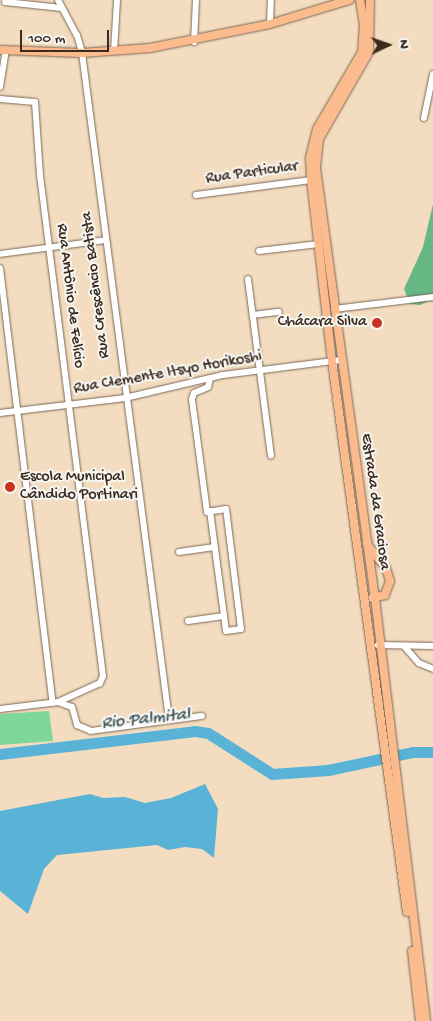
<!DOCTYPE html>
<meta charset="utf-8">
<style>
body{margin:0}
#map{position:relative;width:433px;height:1021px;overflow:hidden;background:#f3dcbf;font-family:"Gochi Hand",sans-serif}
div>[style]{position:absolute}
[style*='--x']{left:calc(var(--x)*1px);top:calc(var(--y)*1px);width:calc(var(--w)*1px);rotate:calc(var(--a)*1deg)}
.green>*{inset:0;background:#7ed69b}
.forest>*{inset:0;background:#66b783}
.water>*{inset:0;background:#58b3d6}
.river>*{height:11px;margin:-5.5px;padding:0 5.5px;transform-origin:5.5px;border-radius:5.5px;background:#58b3d6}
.roads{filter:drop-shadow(0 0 1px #7b6856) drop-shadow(0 0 1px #7b6856)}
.minor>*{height:6px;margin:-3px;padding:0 3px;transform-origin:3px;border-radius:3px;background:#fff}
.major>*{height:8px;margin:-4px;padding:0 4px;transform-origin:4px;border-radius:4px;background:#fbbb8d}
.dots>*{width:14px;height:14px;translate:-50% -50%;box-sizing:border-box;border:2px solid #f6f6f2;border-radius:50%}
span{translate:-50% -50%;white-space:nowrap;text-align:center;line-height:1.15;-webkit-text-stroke:4px #f6f6f2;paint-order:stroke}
.street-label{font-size:16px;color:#3b2a1e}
.poi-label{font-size:16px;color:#3b2a1e}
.right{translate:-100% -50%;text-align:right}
.left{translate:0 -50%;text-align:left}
.water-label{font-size:18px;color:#455a5e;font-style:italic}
.north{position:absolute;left:363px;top:20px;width:50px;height:50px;-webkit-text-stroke:4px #f6f6f2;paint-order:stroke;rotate:87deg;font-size:14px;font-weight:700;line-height:20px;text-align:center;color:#3b2a1e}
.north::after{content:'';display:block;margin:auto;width:18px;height:22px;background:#3b2a1e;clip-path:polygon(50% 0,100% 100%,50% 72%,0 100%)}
.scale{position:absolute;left:20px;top:30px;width:89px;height:22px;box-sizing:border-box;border:2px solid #3b2a1e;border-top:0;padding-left:6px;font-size:15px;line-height:18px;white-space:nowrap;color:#3b2a1e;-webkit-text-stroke:4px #f6f6f2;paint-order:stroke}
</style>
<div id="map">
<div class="green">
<i style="clip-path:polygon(49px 711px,53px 741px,0 745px,0 714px)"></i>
</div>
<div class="forest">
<i style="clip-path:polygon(433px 204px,433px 299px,420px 305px,410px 304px,404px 289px,423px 247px)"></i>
</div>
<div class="water">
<i style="clip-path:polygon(205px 784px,218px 809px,214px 858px,202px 849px,185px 847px,168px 850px,157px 845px,57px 855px,44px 869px,28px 914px,0 891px,0 811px,90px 794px,103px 798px,125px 797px,145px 803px,171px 798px)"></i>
</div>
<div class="river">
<i style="--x:0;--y:754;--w:196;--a:-6.7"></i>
<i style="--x:195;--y:731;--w:13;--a:9"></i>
<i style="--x:208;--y:733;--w:76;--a:32.6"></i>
<i style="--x:272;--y:774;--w:56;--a:-4.1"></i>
<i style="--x:328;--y:770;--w:87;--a:-12"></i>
<i style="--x:413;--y:752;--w:20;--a:0"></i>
</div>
<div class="roads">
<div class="minor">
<i style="--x:58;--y:0;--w:40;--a:62"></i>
<i style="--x:77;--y:35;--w:19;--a:74"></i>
<i style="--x:82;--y:53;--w:672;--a:82.56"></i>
<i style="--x:5;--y:2;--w:57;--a:6"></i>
<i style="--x:270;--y:24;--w:24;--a:-88"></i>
<i style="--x:194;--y:42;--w:42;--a:-87.3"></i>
<i style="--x:114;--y:51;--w:51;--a:-86.6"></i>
<i style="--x:0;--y:87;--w:37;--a:-81"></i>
<i style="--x:0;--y:99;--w:35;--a:5"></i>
<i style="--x:35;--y:102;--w:73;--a:86.1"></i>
<i style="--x:40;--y:175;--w:505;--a:82.83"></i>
<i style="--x:103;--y:676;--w:8;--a:113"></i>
<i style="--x:100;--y:683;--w:46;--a:155.7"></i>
<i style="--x:58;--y:702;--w:58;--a:173.1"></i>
<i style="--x:424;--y:118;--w:45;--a:-78.4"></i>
<i style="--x:196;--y:195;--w:116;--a:-7.4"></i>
<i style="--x:259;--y:251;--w:60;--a:-6.7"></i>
<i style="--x:0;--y:254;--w:107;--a:-7.5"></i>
<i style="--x:0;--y:268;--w:438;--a:83.1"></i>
<i style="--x:248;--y:279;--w:178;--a:82.6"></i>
<i style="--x:334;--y:309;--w:100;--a:-6.9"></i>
<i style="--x:253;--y:315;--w:26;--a:-7"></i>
<i style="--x:0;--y:413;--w:126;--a:-6.8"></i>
<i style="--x:125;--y:398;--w:101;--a:-13.2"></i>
<i style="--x:223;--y:375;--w:119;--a:-7.2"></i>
<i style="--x:210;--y:511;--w:121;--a:82.4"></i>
<i style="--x:226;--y:631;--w:15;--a:-8"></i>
<i style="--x:241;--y:629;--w:121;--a:-97.1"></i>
<i style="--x:226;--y:509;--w:19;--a:171"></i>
<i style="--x:207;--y:512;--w:114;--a:-97.6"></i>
<i style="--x:192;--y:399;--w:6;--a:-72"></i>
<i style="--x:194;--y:393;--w:15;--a:-23"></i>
<i style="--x:208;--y:387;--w:8;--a:-76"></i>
<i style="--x:179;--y:552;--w:36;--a:-8"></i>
<i style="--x:188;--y:621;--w:36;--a:-8"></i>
<i style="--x:378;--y:645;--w:55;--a:1"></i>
<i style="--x:404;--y:646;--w:23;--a:49"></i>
<i style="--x:419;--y:663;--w:15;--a:23"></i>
<i style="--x:58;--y:702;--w:15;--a:20"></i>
<i style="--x:72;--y:707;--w:19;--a:74"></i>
<i style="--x:77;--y:725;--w:15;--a:23"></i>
<i style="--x:91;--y:731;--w:112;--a:-7.7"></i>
</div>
<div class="major">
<i style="--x:360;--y:0;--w:25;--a:81"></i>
<i style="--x:364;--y:25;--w:27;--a:94"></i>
<i style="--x:362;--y:52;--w:89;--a:120.3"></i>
<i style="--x:317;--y:129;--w:30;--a:104"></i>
<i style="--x:310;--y:158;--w:22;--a:87"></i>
<i style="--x:311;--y:180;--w:182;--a:83.4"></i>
<i style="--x:332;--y:361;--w:556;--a:82.25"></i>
<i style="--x:370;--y:0;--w:52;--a:91.1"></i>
<i style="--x:369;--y:52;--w:100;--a:119.9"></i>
<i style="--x:319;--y:139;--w:29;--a:96"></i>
<i style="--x:316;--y:168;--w:434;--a:82.2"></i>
<i style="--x:375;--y:598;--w:426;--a:83.1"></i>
<i style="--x:0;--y:50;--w:82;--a:2.1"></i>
<i style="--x:82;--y:53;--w:68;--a:-4.2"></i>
<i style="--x:150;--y:48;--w:122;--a:-11.3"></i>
<i style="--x:270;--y:24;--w:83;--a:-16.9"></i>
<i style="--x:367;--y:544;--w:31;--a:52"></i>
<i style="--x:386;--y:568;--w:14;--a:73"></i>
<i style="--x:390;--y:581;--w:15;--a:110"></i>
<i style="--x:385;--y:595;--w:13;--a:167"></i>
<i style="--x:412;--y:951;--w:70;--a:83.5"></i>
</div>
</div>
<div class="dots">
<i style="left:377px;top:323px;background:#c8321e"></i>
<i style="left:10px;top:487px;background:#c8321e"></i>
</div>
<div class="street-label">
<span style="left:252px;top:174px;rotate:-8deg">Rua Particular</span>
<span style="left:97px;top:285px;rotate:-97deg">Rua Crescêncio Batista</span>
<span style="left:69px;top:296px;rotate:83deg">Rua Antônio de Felício</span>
<span style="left:168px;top:374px;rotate:-10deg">Rua Clemente Itsyo Horikoshi</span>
<span style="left:374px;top:502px;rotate:82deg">Estrada da Graciosa</span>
</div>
<div class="poi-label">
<span class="right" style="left:367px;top:323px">Chácara Silva</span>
<span class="left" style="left:20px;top:487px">Escola Municipal<br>Cândido Portinari</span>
</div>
<div class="water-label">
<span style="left:146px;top:720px;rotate:-6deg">Rio Palmital</span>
</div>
<div class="north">N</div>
<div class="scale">100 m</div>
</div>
